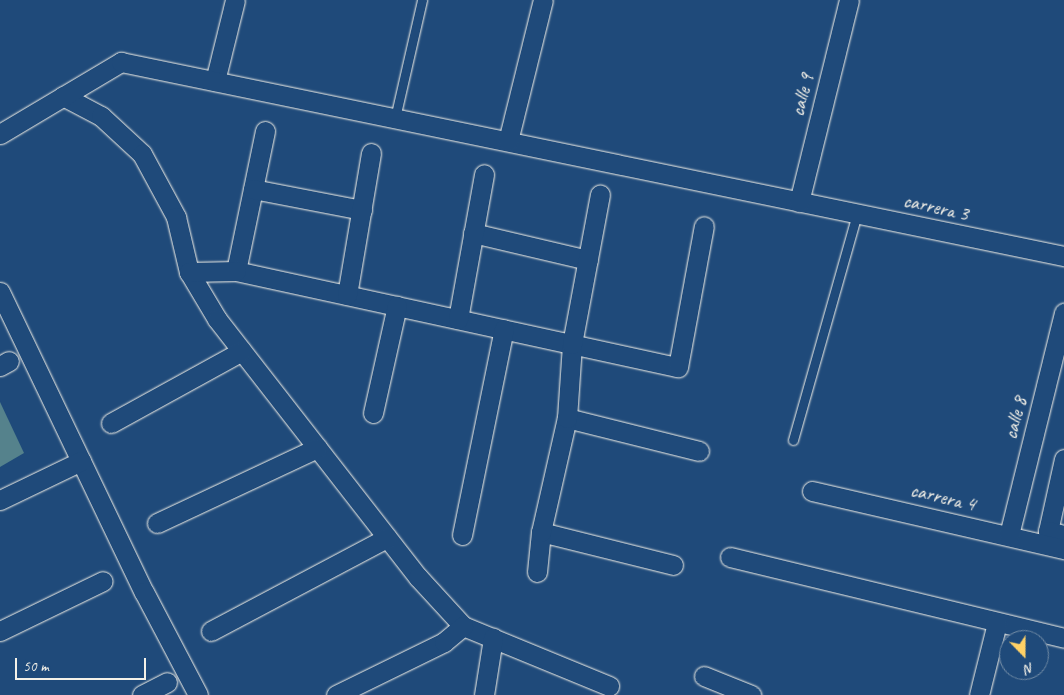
<!DOCTYPE html>
<style>
body{margin:0}
#map{position:relative;width:1064px;height:695px;overflow:hidden;background:#1f4a7a;font-family:Caveat,sans-serif}
div>[style]{position:absolute}
[style*='--x']{left:calc(var(--x)*1px);top:calc(var(--y)*1px);width:calc(var(--w)*1px);rotate:calc(var(--a)*1deg)}
.green>*{inset:0;background:#55828c}
.roads{filter:drop-shadow(0 0 1px #f4f1e8) drop-shadow(0 0 1px #f4f1e8)}
.lane>*{height:9px;margin:-4.5px;padding:0 4.5px;transform-origin:4.5px;border-radius:4.5px;background:#1f4a7a}
.street>*{height:19px;margin:-9.5px;padding:0 9.5px;transform-origin:9.5px;border-radius:9.5px;background:#1f4a7a}
span{translate:-50% -50%;white-space:nowrap;text-align:center;line-height:1.15;-webkit-text-stroke:4px #1f4a7a;paint-order:stroke}
.street-label{font-size:20px;color:#f4f1e8}
.north{position:absolute;left:999px;top:630px;width:50px;height:50px;box-sizing:border-box;background:#1f4a7a;border:1px solid #748da6;border-radius:50%;rotate:158deg;font-size:14px;font-weight:700;line-height:20px;text-align:center;color:#f4f1e8}
.north::after{content:'';display:block;margin:auto;width:18px;height:22px;background:#ffd166;clip-path:polygon(50% 0,100% 100%,50% 72%,0 100%)}
.scale{position:absolute;left:15px;top:658px;width:131px;height:22px;box-sizing:border-box;border:2px solid #f4f1e8;border-top:0;padding-left:6px;font-size:15px;line-height:18px;white-space:nowrap;color:#f4f1e8;-webkit-text-stroke:4px #1f4a7a;paint-order:stroke}
</style>
<div id="map">
<div class="green">
<i style="clip-path:polygon(0 402px,24px 453px,0 467px)"></i>
</div>
<div class="roads">
<div class="lane">
<i style="--x:395;--y:118;--w:121;--a:-77.1"></i>
<i style="--x:793;--y:440;--w:235;--a:-74.2"></i>
</div>
<div class="street">
<i style="--x:215;--y:81;--w:83;--a:-76.1"></i>
<i style="--x:63;--y:96;--w:43;--a:27.8"></i>
<i style="--x:101;--y:116;--w:56;--a:42.8"></i>
<i style="--x:142;--y:154;--w:72;--a:61.6"></i>
<i style="--x:176;--y:217;--w:57;--a:76.7"></i>
<i style="--x:189;--y:272;--w:55;--a:59.2"></i>
<i style="--x:217;--y:319;--w:327;--a:52.1"></i>
<i style="--x:418;--y:577;--w:67;--a:47.4"></i>
<i style="--x:463;--y:626;--w:158;--a:22.3"></i>
<i style="--x:265;--y:131;--w:143;--a:101.7"></i>
<i style="--x:236;--y:271;--w:452;--a:12.3"></i>
<i style="--x:678;--y:367;--w:143;--a:-79.6"></i>
<i style="--x:0;--y:134;--w:141;--a:-30.8"></i>
<i style="--x:121;--y:62;--w:963;--a:11.63"></i>
<i style="--x:508;--y:141;--w:145;--a:-76.1"></i>
<i style="--x:253;--y:189;--w:111;--a:10.9"></i>
<i style="--x:799;--y:202;--w:208;--a:-76.1"></i>
<i style="--x:473;--y:233;--w:118;--a:13.2"></i>
<i style="--x:189;--y:272;--w:47;--a:-1.2"></i>
<i style="--x:0;--y:292;--w:333;--a:64.4"></i>
<i style="--x:144;--y:592;--w:116;--a:62.3"></i>
<i style="--x:347;--y:295;--w:144;--a:-80.4"></i>
<i style="--x:458;--y:319;--w:147;--a:-79.8"></i>
<i style="--x:0;--y:366;--w:10;--a:-29"></i>
<i style="--x:373;--y:413;--w:110;--a:-77.4"></i>
<i style="--x:567;--y:418;--w:136;--a:14"></i>
<i style="--x:111;--y:423;--w:149;--a:-28.8"></i>
<i style="--x:1064;--y:459;--w:74;--a:102.5"></i>
<i style="--x:1048;--y:531;--w:16;--a:14"></i>
<i style="--x:812;--y:491;--w:259;--a:13"></i>
<i style="--x:0;--y:500;--w:90;--a:-25.7"></i>
<i style="--x:157;--y:523;--w:177;--a:-25.1"></i>
<i style="--x:541;--y:532;--w:136;--a:14"></i>
<i style="--x:462;--y:535;--w:210;--a:-78.5"></i>
<i style="--x:1009;--y:535;--w:229;--a:-76.1"></i>
<i style="--x:730;--y:557;--w:344;--a:13.6"></i>
<i style="--x:537;--y:572;--w:40;--a:-84.3"></i>
<i style="--x:541;--y:532;--w:117;--a:-77.2"></i>
<i style="--x:567;--y:418;--w:74;--a:-86.1"></i>
<i style="--x:572;--y:344;--w:152;--a:-79.4"></i>
<i style="--x:0;--y:631;--w:114;--a:-25.9"></i>
<i style="--x:211;--y:631;--w:199;--a:-27.9"></i>
<i style="--x:704;--y:676;--w:51;--a:22"></i>
<i style="--x:142;--y:695;--w:28;--a:-27"></i>
<i style="--x:336;--y:695;--w:120;--a:-26.1"></i>
<i style="--x:444;--y:642;--w:25;--a:-40"></i>
<i style="--x:484;--y:695;--w:58;--a:-81"></i>
<i style="--x:979;--y:695;--w:74;--a:-76"></i>
</div>
</div>
<div class="street-label">
<span style="left:802px;top:95px;rotate:-76deg">calle 9</span>
<span style="left:936px;top:207px;rotate:12deg">carrera 3</span>
<span style="left:1015px;top:418px;rotate:-76deg">calle 8</span>
<span style="left:943px;top:497px;rotate:13deg">carrera 4</span>
</div>
<div class="north">N</div>
<div class="scale">50 m</div>
</div>
